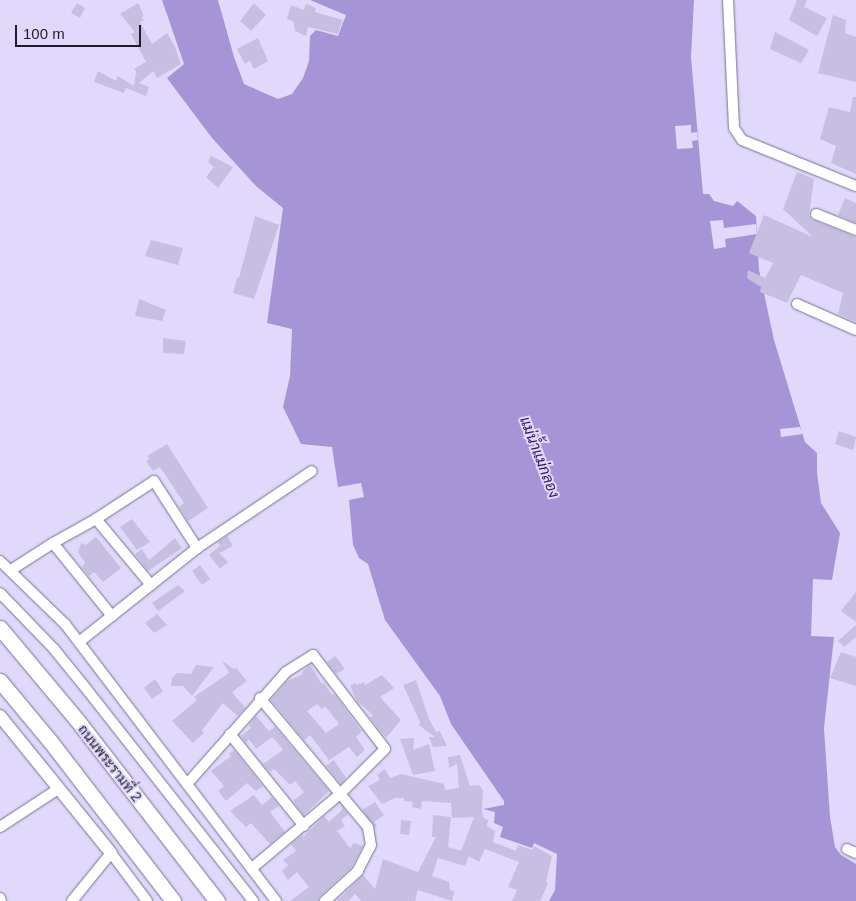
<!DOCTYPE html>
<meta charset="utf-8">
<style>
body{margin:0}
#map{position:relative;width:856px;height:901px;overflow:hidden;background:#e1d9fb;font-family:Helvetica,Sarabun,sans-serif}
div>[style]{position:absolute}
[style*='--x']{left:calc(var(--x)*1px);top:calc(var(--y)*1px);width:calc(var(--w)*1px);rotate:calc(var(--a)*1deg)}
.water>*{inset:0;background:#a595d6}
.pier>*{inset:0;background:#e1d9fb}
.building>*{inset:0;background:#c6bfe1}
.roads{filter:drop-shadow(0 0 1px #78718f) drop-shadow(0 0 1px #78718f)}
.minor>*{height:10px;margin:-5px;padding:0 5px;transform-origin:5px;border-radius:5px;background:#fff}
.major>*{height:12px;margin:-6px;padding:0 6px;transform-origin:6px;border-radius:6px;background:#fff}
.highway>*{height:15px;margin:-7.5px;padding:0 7.5px;transform-origin:7.5px;border-radius:7.5px;background:#fff}
span{translate:-50% -50%;white-space:nowrap;text-align:center;line-height:1.15;-webkit-text-stroke:4px #e1d9fb;paint-order:stroke}
.street-label{font-size:14px;color:#201d29}
.water-label{font-size:15px;color:#341663;font-style:italic}
.scale{position:absolute;left:15px;top:25px;width:126px;height:22px;box-sizing:border-box;border:2px solid #201d29;border-top:0;padding-left:6px;font-size:15px;line-height:18px;white-space:nowrap;color:#201d29;-webkit-text-stroke:4px #e1d9fb;paint-order:stroke}
</style>
<div id="map">
<div class="water">
<i style="clip-path:polygon(162px 0,218px 0,234px 57px,244px 84px,278px 99px,292px 94px,303px 78px,309px 61px,310px 36px,316px 30px,338px 36px,346px 15px,310px 0,694px 0,691px 57px,703px 194px,709px 194px,714px 201px,733px 206px,737px 201px,756px 216px,759px 270px,774px 340px,805px 442px,817px 453px,817px 473px,821px 503px,840px 533px,832px 580px,813px 579px,811px 636px,834px 637px,824px 728px,830px 817px,835px 847px,841px 855px,856px 864px,856px 901px,549px 901px,555px 890px,557px 854px,534px 843px,532px 848px,500px 837px,503px 827px,494px 823px,495px 812px,483px 809px,504px 805px,504px 801px,451px 724px,440px 696px,385px 620px,368px 564px,359px 558px,353px 545px,349px 500px,364px 497px,361px 483px,338px 487px,332px 447px,301px 444px,283px 407px,290px 376px,292px 329px,267px 323px,283px 208px,257px 187px,212px 138px,167px 78px,184px 64px)"></i>
</div>
<div class="pier">
<i style="clip-path:polygon(691px 125px,691px 133px,697px 132px,698px 140px,692px 141px,693px 148px,677px 149px,675px 126px)"></i>
<i style="clip-path:polygon(723px 220px,724px 228px,756px 224px,757px 234px,725px 239px,726px 247px,714px 249px,710px 221px)"></i>
<i style="clip-path:polygon(800px 427px,803px 434px,781px 437px,780px 429px)"></i>
</div>
<div class="building">
<i style="clip-path:polygon(797px 0,807px 0,804px 7px,827px 18px,817px 36px,789px 20px)"></i>
<i style="clip-path:polygon(77px 3px,85px 8px,80px 18px,71px 13px)"></i>
<i style="clip-path:polygon(138px 3px,144px 16px,141px 17px,144px 20px,140px 22px,152px 44px,167px 33px,175px 47px,181px 64px,157px 78px,153px 71px,139px 83px,149px 87px,146px 96px,126px 88px,124px 93px,94px 82px,98px 71px,116px 81px,118px 76px,134px 86px,136px 71px,134px 69px,146px 62px,131px 34px,135px 32px,120px 14px)"></i>
<i style="clip-path:polygon(254px 3px,266px 15px,251px 31px,240px 21px)"></i>
<i style="clip-path:polygon(306px 4px,316px 8px,315px 12px,343px 20px,338px 34px,308px 27px,306px 36px,295px 31px,293px 21px,287px 19px,291px 5px,304px 10px)"></i>
<i style="clip-path:polygon(833px 15px,846px 20px,845px 33px,856px 37px,856px 82px,818px 73px)"></i>
<i style="clip-path:polygon(775px 32px,809px 50px,801px 63px,770px 49px)"></i>
<i style="clip-path:polygon(258px 38px,268px 61px,254px 69px,250px 61px,245px 64px,237px 49px)"></i>
<i style="clip-path:polygon(853px 97px,856px 97px,856px 174px,831px 163px,836px 146px,820px 139px,829px 107px,850px 112px)"></i>
<i style="clip-path:polygon(211px 156px,233px 167px,218px 188px,206px 177px,214px 167px,208px 162px)"></i>
<i style="clip-path:polygon(797px 172px,814px 179px,809px 214px,811px 219px,856px 237px,856px 322px,838px 314px,843px 293px,801px 275px,787px 303px,760px 292px,761px 287px,747px 278px,748px 270px,765px 278px,773px 263px,749px 253px,764px 215px,813px 237px,783px 209px)"></i>
<i style="clip-path:polygon(845px 198px,856px 203px,856px 223px,838px 215px)"></i>
<i style="clip-path:polygon(255px 216px,279px 225px,254px 299px,233px 293px,237px 278px,239px 278px)"></i>
<i style="clip-path:polygon(151px 240px,183px 248px,178px 265px,145px 256px)"></i>
<i style="clip-path:polygon(139px 299px,166px 310px,162px 321px,135px 316px)"></i>
<i style="clip-path:polygon(163px 338px,186px 341px,184px 354px,163px 353px)"></i>
<i style="clip-path:polygon(839px 431px,856px 437px,853px 450px,835px 444px)"></i>
<i style="clip-path:polygon(167px 444px,208px 508px,188px 521px,179px 507px,184px 503px,160px 467px,153px 471px,146px 461px,150px 459px,147px 456px)"></i>
<i style="clip-path:polygon(132px 519px,150px 542px,137px 550px,120px 527px)"></i>
<i style="clip-path:polygon(227px 536px,233px 546px,219px 553px,228px 562px,220px 569px,209px 555px,220px 546px,218px 542px)"></i>
<i style="clip-path:polygon(96px 537px,121px 568px,103px 582px,94px 572px,89px 576px,82px 567px,85px 563px,78px 552px,81px 543px,86px 545px)"></i>
<i style="clip-path:polygon(175px 538px,182px 548px,148px 571px,135px 554px,142px 549px,149px 560px)"></i>
<i style="clip-path:polygon(200px 565px,210px 579px,202px 585px,192px 571px)"></i>
<i style="clip-path:polygon(178px 585px,185px 591px,158px 611px,152px 603px)"></i>
<i style="clip-path:polygon(856px 592px,856px 622px,841px 611px)"></i>
<i style="clip-path:polygon(157px 614px,167px 625px,154px 633px,145px 623px)"></i>
<i style="clip-path:polygon(856px 625px,856px 637px,844px 647px,838px 641px)"></i>
<i style="clip-path:polygon(841px 652px,856px 657px,856px 686px,830px 678px)"></i>
<i style="clip-path:polygon(335px 656px,345px 669px,336px 674px,327px 662px)"></i>
<i style="clip-path:polygon(222px 661px,234px 669px,236px 668px,247px 681px,232px 692px,245px 708px,238px 716px,223px 703px,202px 730px,204px 733px,193px 743px,172px 721px,197px 700px,194px 697px,229px 673px)"></i>
<i style="clip-path:polygon(196px 665px,214px 667px,192px 696px,183px 686px,171px 686px,172px 678px,177px 673px,191px 674px)"></i>
<i style="clip-path:polygon(evenodd,310px 665px,322px 684px,324px 683px,332px 695px,334px 694px,362px 731px,356px 737px,365px 750px,357px 757px,349px 747px,329px 760px,310px 735px,304px 740px,271px 700px,287px 681px,303px 674px,302px 672px,310px 665px,317px 704px,322px 709px,325px 706px,339px 724px,326px 733px,307px 711px,317px 704px)"></i>
<i style="clip-path:polygon(382px 675px,394px 688px,380px 697px,401px 720px,386px 738px,370px 718px,373px 715px,357px 701px,350px 686px,355px 683px,357px 685px,364px 682px,365px 685px)"></i>
<i style="clip-path:polygon(155px 679px,163px 691px,152px 699px,144px 688px)"></i>
<i style="clip-path:polygon(416px 680px,429px 719px,436px 732px,440px 731px,447px 746px,433px 747px,429px 737px,435px 737px,419px 725px,420px 722px,403px 685px)"></i>
<i style="clip-path:polygon(256px 716px,269px 731px,275px 727px,329px 791px,304px 815px,293px 801px,304px 792px,295px 781px,290px 785px,274px 769px,270px 772px,263px 764px,283px 750px,277px 742px,272px 737px,256px 749px,249px 739px,246px 743px,241px 736px,251px 728px,249px 725px)"></i>
<i style="clip-path:polygon(414px 738px,413px 750px,429px 744px,435px 771px,413px 775px,400px 739px)"></i>
<i style="clip-path:polygon(234px 750px,263px 786px,256px 791px,247px 783px,226px 801px,218px 791px,224px 786px,211px 771px,231px 756px,229px 754px)"></i>
<i style="clip-path:polygon(460px 755px,470px 786px,479px 785px,483px 790px,482px 812px,484px 818px,488px 820px,487px 826px,495px 831px,493px 842px,516px 851px,518px 845px,532px 850px,534px 846px,552px 856px,546px 882px,548px 884px,540px 901px,512px 901px,517px 890px,508px 887px,519px 862px,485px 849px,479px 862px,469px 856px,465px 866px,438px 858px,432px 876px,449px 882px,450px 890px,454px 892px,452px 901px,418px 890px,415px 901px,361px 901px,355px 894px,348px 901px,337px 901px,363px 875px,375px 889px,383px 859px,418px 872px,436px 837px,432px 837px,433px 815px,451px 817px,448px 847px,461px 851px,474px 817px,452px 818px,451px 803px,422px 801px,421px 809px,412px 807px,413px 802px,404px 801px,404px 798px,395px 798px,382px 804px,368px 786px,380px 780px,377px 775px,385px 769px,390px 778px,401px 774px,444px 784px,445px 790px,459px 788px,457px 764px,449px 768px,448px 757px)"></i>
<i style="clip-path:polygon(334px 760px,346px 778px,341px 784px,326px 766px)"></i>
<i style="clip-path:polygon(254px 795px,262px 805px,272px 797px,279px 806px,270px 812px,285px 832px,270px 844px,251px 823px,246px 827px,230px 811px)"></i>
<i style="clip-path:polygon(375px 802px,384px 815px,374px 822px,377px 826px,375px 828px,362px 810px)"></i>
<i style="clip-path:polygon(342px 807px,348px 814px,341px 820px,345px 826px,337px 831px,350px 848px,354px 843px,363px 846px,352px 867px,320px 896px,318px 901px,290px 901px,309px 887px,297px 872px,288px 880px,282px 871px,288px 865px,283px 860px,296px 851px,291px 844px,302px 835px,303px 837px,324px 816px,329px 822px,342px 810px)"></i>
<i style="clip-path:polygon(401px 820px,411px 821px,409px 835px,400px 834px)"></i>
</div>
<div class="roads">
<div class="minor">
<i style="--x:728;--y:0;--w:128;--a:87.3"></i>
<i style="--x:734;--y:128;--w:14;--a:56"></i>
<i style="--x:742;--y:140;--w:123;--a:22"></i>
<i style="--x:816;--y:214;--w:43;--a:21.8"></i>
<i style="--x:797;--y:304;--w:64;--a:23.8"></i>
<i style="--x:96;--y:519;--w:86;--a:50.2"></i>
<i style="--x:53;--y:543;--w:49;--a:-29.2"></i>
<i style="--x:96;--y:519;--w:69;--a:-33.2"></i>
<i style="--x:154;--y:481;--w:80;--a:57.3"></i>
<i style="--x:0;--y:561;--w:91;--a:44.1"></i>
<i style="--x:65;--y:624;--w:348;--a:52.7"></i>
<i style="--x:11;--y:570;--w:50;--a:-32.7"></i>
<i style="--x:53;--y:543;--w:94;--a:51.1"></i>
<i style="--x:0;--y:593;--w:78;--a:46"></i>
<i style="--x:54;--y:649;--w:54;--a:51"></i>
<i style="--x:88;--y:691;--w:267;--a:51.8"></i>
<i style="--x:79;--y:642;--w:151;--a:-38.5"></i>
<i style="--x:197;--y:548;--w:138;--a:-33.8"></i>
<i style="--x:260;--y:698;--w:168;--a:50.1"></i>
<i style="--x:368;--y:827;--w:18;--a:81"></i>
<i style="--x:371;--y:845;--w:29;--a:117"></i>
<i style="--x:358;--y:871;--w:45;--a:137.7"></i>
<i style="--x:230;--y:734;--w:118;--a:51.2"></i>
<i style="--x:187;--y:784;--w:149;--a:-48.5"></i>
<i style="--x:286;--y:672;--w:32;--a:-32"></i>
<i style="--x:313;--y:655;--w:118;--a:52.5"></i>
<i style="--x:385;--y:749;--w:64;--a:135"></i>
<i style="--x:340;--y:794;--w:115;--a:139.9"></i>
<i style="--x:0;--y:827;--w:69;--a:-33.2"></i>
<i style="--x:847;--y:849;--w:10;--a:24"></i>
<i style="--x:0;--y:898;--w:3;--a:72"></i>
<i style="--x:72;--y:901;--w:62;--a:-50.9"></i>
<i style="--x:111;--y:853;--w:60;--a:53.1"></i>
</div>
<div class="major">
<i style="--x:0;--y:716;--w:176;--a:51"></i>
</div>
<div class="highway">
<i style="--x:0;--y:628;--w:120;--a:50.1"></i>
<i style="--x:77;--y:720;--w:229;--a:52.3"></i>
<i style="--x:0;--y:681;--w:78;--a:50.2"></i>
<i style="--x:50;--y:741;--w:202;--a:52.4"></i>
</div>
</div>
<div class="street-label">
<span style="left:110px;top:763px;rotate:52deg">ถนนพระรามที่ 2</span>
</div>
<div class="water-label">
<span style="left:540px;top:457px;rotate:69deg">แม่น้ำแม่กลอง</span>
</div>
<div class="scale">100 m</div>
</div>
